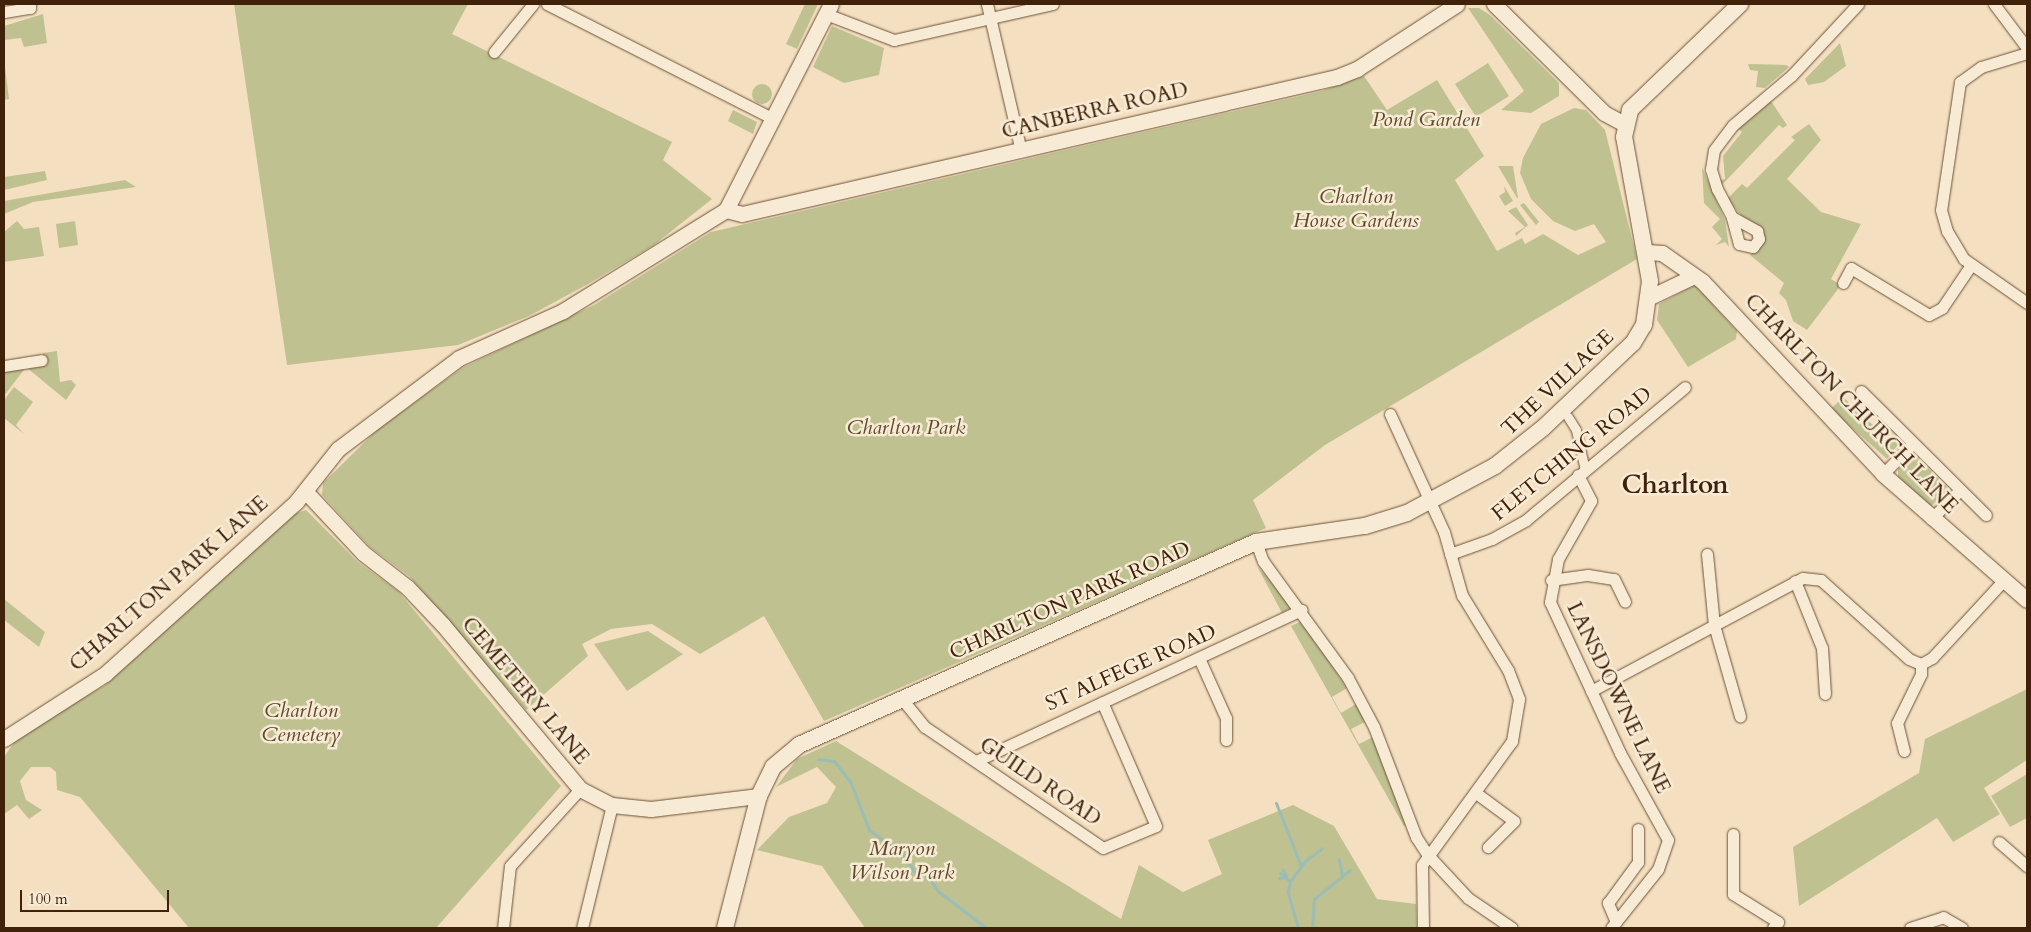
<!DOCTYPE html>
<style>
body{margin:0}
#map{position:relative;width:2031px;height:932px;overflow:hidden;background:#f4e0c0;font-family:Cardo,serif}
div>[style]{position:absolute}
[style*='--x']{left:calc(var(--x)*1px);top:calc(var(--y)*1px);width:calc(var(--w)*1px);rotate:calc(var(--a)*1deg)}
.green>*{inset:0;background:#bfc190}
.round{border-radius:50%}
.stream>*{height:3px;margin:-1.5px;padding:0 1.5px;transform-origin:1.5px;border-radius:1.5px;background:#9cbdb6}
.roads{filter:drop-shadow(0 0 1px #6d5137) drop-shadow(0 0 1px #6d5137)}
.pedestrian>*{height:9px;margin:-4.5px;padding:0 4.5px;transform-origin:4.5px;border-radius:4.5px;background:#f8ebd6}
.minor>*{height:11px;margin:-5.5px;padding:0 5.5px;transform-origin:5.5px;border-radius:5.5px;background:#f8ebd6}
.tertiary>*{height:15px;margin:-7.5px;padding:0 7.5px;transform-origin:7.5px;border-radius:7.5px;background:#f8ebd6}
.secondary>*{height:16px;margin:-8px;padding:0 8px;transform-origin:8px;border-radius:8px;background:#f8ebd6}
span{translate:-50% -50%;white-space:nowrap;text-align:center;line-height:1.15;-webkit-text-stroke:5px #f8ebd6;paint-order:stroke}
.street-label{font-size:21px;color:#402109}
.park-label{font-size:21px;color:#60492b;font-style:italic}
.district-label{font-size:26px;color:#402109;font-weight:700}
.frame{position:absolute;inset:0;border:5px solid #402109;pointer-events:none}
.scale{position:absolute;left:20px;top:890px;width:149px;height:22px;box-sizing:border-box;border:2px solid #402109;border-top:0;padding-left:6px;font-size:15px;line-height:18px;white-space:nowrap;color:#402109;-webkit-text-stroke:4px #f8ebd6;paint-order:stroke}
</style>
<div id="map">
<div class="green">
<i style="clip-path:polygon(234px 4px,468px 4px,452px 34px,672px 142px,663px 160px,712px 199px,654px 245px,588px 284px,529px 316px,458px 345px,287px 365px)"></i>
<i style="clip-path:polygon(805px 4px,818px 4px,797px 49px,786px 44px)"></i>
<i style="clip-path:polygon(1468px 8px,1479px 8px,1490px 15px,1559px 83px,1559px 96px,1531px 113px,1501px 110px,1524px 91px)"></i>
<i style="clip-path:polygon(43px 14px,47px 43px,24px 47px,21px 38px,4px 40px,4px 26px)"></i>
<i style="clip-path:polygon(832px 26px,884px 48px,879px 75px,844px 83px,813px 67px)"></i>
<i style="clip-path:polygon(1840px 43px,1846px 66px,1824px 82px,1808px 85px,1805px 79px)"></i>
<i style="clip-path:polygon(4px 59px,9px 99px,4px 100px)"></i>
<i style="clip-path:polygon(1488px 63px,1509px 96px,1476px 117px,1455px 84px)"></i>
<i style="clip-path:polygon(1748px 64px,1786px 65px,1789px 67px,1765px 88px,1756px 87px,1758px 71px,1750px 70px)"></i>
<i style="clip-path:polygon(1364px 76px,1387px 110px,1437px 80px,1484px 156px,1455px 180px,1497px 251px,1522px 238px,1525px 244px,1543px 234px,1578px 255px,1606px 242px,1594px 224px,1575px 231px,1553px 221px,1531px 199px,1520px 173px,1523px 158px,1541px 124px,1574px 108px,1586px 110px,1605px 130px,1637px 259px,1325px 445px,1253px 500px,1266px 528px,824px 721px,764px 616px,700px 654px,652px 624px,611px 629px,582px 644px,588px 656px,526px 710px,409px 576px,370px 547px,322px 495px,323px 483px,377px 430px,462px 368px,594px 305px,711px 232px,1322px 91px)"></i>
<i class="round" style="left:752px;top:84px;width:20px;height:20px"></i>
<i style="clip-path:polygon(1769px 98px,1787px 125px,1783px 128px,1779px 125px,1721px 186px,1718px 181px,1725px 179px,1723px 156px,1742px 132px,1736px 127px)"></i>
<i style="clip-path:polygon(733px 110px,757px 122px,753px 134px,728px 121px)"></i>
<i style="clip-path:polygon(1809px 124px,1821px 140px,1787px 179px,1821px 212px,1861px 224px,1831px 279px,1841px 285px,1807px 330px,1793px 321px,1786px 300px,1779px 293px,1784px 283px,1750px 255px,1763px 241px,1727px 199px,1742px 184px,1747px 188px,1795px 140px,1791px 137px)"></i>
<i style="clip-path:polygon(1498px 166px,1513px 166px,1518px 198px,1517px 198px)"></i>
<i style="clip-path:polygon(1702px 167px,1725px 220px,1729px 247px,1725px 242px,1716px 245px,1722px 239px,1712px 227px,1720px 219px,1704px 203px)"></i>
<i style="clip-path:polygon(45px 171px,47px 180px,4px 190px,4px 177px)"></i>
<i style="clip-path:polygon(125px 180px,136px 187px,33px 202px,4px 214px,4px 201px)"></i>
<i style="clip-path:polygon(1504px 186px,1513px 201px,1505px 206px,1499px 196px,1505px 192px)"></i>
<i style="clip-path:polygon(1524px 203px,1539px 222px,1536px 225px,1520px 205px)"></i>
<i style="clip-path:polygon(1516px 207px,1528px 225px,1516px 236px,1515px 233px,1525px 227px,1508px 211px)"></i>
<i style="clip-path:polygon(17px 221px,24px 229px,39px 227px,44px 256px,4px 262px,4px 232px)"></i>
<i style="clip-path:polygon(75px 221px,78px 245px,59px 248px,56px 224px)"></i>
<i style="clip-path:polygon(1695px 285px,1737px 331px,1736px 339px,1688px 367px,1657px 320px,1659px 304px)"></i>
<i style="clip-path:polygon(57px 351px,60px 382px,71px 380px,76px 385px,66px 400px,26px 367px,4px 396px,4px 367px,44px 361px,43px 353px)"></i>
<i style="clip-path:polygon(14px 387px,33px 402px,16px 425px,24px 434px,4px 418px,4px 400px)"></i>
<i style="clip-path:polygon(1843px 397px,1869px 422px,1900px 442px,1887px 459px,1831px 409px)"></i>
<i style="clip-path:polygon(1914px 455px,1949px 489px,1930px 507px,1898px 478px,1898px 469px)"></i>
<i style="clip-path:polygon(306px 510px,358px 562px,398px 591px,561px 786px,436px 928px,189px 928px,80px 797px,57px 790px,56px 772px,50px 767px,31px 767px,20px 781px,26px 800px,42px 810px,29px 819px,17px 805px,4px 814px,4px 757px,21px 733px,104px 686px,296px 513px)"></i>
<i style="clip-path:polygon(1257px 566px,1289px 601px,1291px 608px,1282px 613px)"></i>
<i style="clip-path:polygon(4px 599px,45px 632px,39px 647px,4px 620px)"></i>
<i style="clip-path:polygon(1302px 621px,1347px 688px,1332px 697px,1341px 713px,1356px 704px,1365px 722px,1351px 729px,1359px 744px,1373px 737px,1407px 825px,1404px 826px,1291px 626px)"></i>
<i style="clip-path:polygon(648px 631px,683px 654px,627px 691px,594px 644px)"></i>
<i style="clip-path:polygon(2027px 689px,2027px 760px,1984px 788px,2000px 814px,1953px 842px,1937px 818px,1799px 906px,1793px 847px,1919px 773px,1925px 739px)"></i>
<i style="clip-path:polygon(836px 741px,1121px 919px,1139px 865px,1183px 892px,1222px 874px,1208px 840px,1293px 805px,1334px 826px,1377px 899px,1416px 904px,1417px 928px,865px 928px,822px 866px,757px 850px,789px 817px,827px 803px,836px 787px,817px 767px,776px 787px,797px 759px)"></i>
<i style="clip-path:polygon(2027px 774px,2027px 818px,2010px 827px,1991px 796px)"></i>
</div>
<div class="stream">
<i style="--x:818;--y:759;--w:16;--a:7"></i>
<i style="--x:834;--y:761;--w:28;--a:52"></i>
<i style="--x:851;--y:783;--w:50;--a:69"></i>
<i style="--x:869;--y:830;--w:43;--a:35.5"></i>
<i style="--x:904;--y:855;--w:23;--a:59"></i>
<i style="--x:916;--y:875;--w:10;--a:-6"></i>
<i style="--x:926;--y:874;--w:21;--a:55"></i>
<i style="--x:938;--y:891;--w:61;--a:37.6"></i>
<i style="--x:1276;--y:803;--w:68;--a:68.4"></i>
<i style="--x:1280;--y:873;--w:13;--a:39"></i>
<i style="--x:1342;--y:876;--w:10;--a:-37"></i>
<i style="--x:1279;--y:878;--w:7;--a:-8"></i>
<i style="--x:1286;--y:877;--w:8;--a:-113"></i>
<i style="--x:1298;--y:928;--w:37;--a:-106"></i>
<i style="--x:1288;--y:892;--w:11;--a:-80"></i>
<i style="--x:1290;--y:881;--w:25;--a:-53"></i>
<i style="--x:1305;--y:861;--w:21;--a:-37"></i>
<i style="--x:1312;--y:928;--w:29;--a:-86"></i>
<i style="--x:1314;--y:899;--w:36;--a:-39"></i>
<i style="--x:1342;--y:876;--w:17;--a:-100"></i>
</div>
<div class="roads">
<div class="pedestrian">
<i style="--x:1568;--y:417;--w:15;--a:58"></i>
<i style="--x:1576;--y:430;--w:41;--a:77.3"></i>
</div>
<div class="minor">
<i style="--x:547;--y:4;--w:254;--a:26.9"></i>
<i style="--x:987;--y:4;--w:151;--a:77"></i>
<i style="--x:1994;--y:4;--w:55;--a:53.1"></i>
<i style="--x:4;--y:12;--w:26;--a:-9"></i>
<i style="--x:30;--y:8;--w:4;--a:-90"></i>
<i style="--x:826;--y:14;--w:73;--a:20.9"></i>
<i style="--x:894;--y:40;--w:163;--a:-12.8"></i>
<i style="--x:494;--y:52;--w:62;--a:-50.9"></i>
<i style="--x:2027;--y:53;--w:48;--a:163.1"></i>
<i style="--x:1981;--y:67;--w:26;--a:144"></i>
<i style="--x:1960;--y:82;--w:129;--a:98.4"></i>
<i style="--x:1941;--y:210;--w:22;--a:74"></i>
<i style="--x:1947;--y:231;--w:33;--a:59"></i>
<i style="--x:1964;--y:259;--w:77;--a:34.9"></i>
<i style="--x:1732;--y:217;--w:29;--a:29"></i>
<i style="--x:1757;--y:231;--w:8;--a:76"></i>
<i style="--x:1759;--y:239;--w:10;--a:127"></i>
<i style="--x:1753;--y:247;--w:14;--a:-168"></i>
<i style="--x:1739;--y:244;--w:28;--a:-105"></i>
<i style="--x:1732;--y:217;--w:32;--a:-118"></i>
<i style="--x:1717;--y:189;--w:21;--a:-107"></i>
<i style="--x:1711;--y:169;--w:19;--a:-81"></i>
<i style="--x:1714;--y:150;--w:31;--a:-53"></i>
<i style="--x:1733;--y:125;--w:77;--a:-40.3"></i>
<i style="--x:1792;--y:75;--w:97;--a:-47.1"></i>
<i style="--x:1843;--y:283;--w:17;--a:-62"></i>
<i style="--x:1851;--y:268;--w:91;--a:31.1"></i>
<i style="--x:1929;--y:315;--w:15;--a:-28"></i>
<i style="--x:1942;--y:308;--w:52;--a:-56"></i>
<i style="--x:4;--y:366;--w:38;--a:-9"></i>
<i style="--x:1861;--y:391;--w:176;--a:44.8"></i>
<i style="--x:1390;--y:414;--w:130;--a:65.4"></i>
<i style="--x:1444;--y:532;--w:66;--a:74.1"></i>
<i style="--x:1462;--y:595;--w:88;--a:58.5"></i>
<i style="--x:1508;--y:670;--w:31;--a:69"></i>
<i style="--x:1519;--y:699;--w:43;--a:99.5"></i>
<i style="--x:1512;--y:741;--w:153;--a:126"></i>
<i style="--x:1422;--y:865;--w:63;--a:89.1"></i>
<i style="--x:1883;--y:474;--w:43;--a:-45.9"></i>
<i style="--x:1578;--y:475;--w:29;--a:63"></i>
<i style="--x:1591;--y:501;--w:67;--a:119.6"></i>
<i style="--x:1558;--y:559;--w:44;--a:100.5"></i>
<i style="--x:1550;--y:602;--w:166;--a:65.1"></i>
<i style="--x:1620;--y:753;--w:99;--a:61.1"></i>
<i style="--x:1668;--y:840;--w:31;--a:109"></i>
<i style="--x:1658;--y:869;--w:75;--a:128.5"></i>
<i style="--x:1931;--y:519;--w:41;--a:-45"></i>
<i style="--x:1256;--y:542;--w:20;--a:70"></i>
<i style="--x:1263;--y:561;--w:145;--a:54"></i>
<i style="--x:1348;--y:678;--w:55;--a:62"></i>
<i style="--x:1374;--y:727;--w:118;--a:69.1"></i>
<i style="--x:1416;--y:837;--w:20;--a:57"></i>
<i style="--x:1427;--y:854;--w:60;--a:47"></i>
<i style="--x:1468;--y:898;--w:53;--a:34.3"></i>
<i style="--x:1450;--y:554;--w:45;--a:-19.7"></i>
<i style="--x:1492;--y:539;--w:39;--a:-29"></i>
<i style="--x:1526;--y:520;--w:207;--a:-39.9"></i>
<i style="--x:1707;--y:554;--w:71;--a:84.4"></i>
<i style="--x:1714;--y:625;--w:95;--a:74.1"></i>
<i style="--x:1551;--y:580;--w:37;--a:-8"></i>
<i style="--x:1588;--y:575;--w:26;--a:9"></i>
<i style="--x:1614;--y:579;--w:25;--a:64"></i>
<i style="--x:1795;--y:581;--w:72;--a:68.1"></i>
<i style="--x:1822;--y:648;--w:46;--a:86.3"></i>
<i style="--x:1199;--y:658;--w:66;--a:65.8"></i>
<i style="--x:1226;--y:718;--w:22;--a:90"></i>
<i style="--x:1591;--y:691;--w:240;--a:-28.1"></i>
<i style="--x:1803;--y:578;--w:18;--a:6"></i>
<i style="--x:1821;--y:580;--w:118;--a:41.9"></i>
<i style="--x:1909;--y:659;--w:13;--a:23"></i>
<i style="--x:902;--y:699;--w:36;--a:51"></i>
<i style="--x:925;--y:727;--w:215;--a:34.2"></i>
<i style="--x:1103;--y:848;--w:57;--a:-22.5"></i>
<i style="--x:1156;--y:826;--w:135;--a:-113.5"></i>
<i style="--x:1904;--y:751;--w:29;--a:-104"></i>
<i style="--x:1897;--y:723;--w:55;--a:-63.9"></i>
<i style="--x:1921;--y:674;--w:10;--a:-90"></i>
<i style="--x:1921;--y:664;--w:13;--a:-29"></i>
<i style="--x:1932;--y:658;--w:105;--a:-47.3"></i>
<i style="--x:976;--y:761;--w:359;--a:-24.9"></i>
<i style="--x:1476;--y:793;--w:47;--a:36.4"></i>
<i style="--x:1514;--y:821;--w:37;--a:135"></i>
<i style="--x:1733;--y:834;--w:60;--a:90"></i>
<i style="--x:1733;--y:894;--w:53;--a:31.9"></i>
<i style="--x:1778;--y:922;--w:8;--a:130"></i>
<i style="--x:1999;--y:842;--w:37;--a:41"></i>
<i style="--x:1616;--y:922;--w:21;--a:-113"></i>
<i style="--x:1608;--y:903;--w:51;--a:-53.8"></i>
<i style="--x:1638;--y:862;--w:33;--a:-90"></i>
<i style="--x:503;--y:928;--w:62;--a:-83.6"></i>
<i style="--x:510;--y:866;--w:104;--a:-47.7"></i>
<i style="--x:582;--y:928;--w:127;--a:-76.3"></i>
<i style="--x:1910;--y:928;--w:35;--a:-18"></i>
<i style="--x:1943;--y:917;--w:22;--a:30"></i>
</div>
<div class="tertiary">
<i style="--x:1494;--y:4;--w:155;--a:44.7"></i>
<i style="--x:1604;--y:113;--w:24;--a:28"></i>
<i style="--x:726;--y:210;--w:16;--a:14"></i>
<i style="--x:742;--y:214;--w:611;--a:-12.97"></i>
<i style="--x:1337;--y:77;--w:22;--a:-22"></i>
<i style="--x:1357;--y:69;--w:119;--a:-33"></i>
<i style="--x:1647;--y:252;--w:15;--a:4"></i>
<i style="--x:1662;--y:253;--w:49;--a:35"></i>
<i style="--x:1702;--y:281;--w:265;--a:46.8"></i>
<i style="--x:1883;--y:474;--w:191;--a:41.2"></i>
<i style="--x:1650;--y:297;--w:47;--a:-25.5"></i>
<i style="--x:306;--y:492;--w:83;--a:46.9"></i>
<i style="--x:363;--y:553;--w:56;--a:37.7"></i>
<i style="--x:407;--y:587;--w:52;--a:46.5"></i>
<i style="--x:443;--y:625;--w:214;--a:50.1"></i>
<i style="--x:580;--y:789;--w:36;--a:27"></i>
<i style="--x:612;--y:805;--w:39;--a:6"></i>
<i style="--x:651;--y:809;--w:109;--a:-6.9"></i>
<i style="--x:4;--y:739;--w:120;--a:-32.8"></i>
<i style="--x:105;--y:674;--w:257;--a:-42"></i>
<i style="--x:296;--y:502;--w:68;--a:-51.6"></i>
<i style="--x:338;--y:449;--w:151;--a:-36.9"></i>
<i style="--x:459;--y:358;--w:114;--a:-24.3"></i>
<i style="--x:563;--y:311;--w:192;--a:-31.8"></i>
<i style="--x:726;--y:210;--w:231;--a:-63"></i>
</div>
<div class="secondary">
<i style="--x:725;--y:928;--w:136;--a:-75.6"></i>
<i style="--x:759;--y:796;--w:32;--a:-64"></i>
<i style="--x:773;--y:767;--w:34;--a:-40"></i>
<i style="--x:799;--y:745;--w:500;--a:-23.95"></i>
<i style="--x:1256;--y:542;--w:110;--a:-8.4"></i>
<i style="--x:1365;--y:526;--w:44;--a:-17.2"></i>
<i style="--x:1407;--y:513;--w:100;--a:-28.1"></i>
<i style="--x:1495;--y:466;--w:61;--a:-38.4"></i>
<i style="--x:1543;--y:428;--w:124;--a:-43.4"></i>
<i style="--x:1633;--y:343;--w:21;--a:-59"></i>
<i style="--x:1644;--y:325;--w:44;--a:-82.2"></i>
<i style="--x:1650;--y:281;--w:146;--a:-100.2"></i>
<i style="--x:1624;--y:137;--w:28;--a:-77"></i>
<i style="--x:1630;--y:110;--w:153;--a:-43.9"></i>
</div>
</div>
<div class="street-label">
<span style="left:1095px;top:111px;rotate:-13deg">CANBERRA ROAD</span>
<span style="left:1558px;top:383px;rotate:-43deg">THE VILLAGE</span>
<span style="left:1851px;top:404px;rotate:46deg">CHARLTON CHURCH LANE</span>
<span style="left:1572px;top:454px;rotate:-39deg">FLETCHING ROAD</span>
<span style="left:169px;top:584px;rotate:-41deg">CHARLTON PARK LANE</span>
<span style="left:1070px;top:601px;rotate:-24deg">CHARLTON PARK ROAD</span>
<span style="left:1131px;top:668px;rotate:-24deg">ST ALFEGE ROAD</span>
<span style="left:525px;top:691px;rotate:50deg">CEMETERY LANE</span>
<span style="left:1618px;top:698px;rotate:64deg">LANSDOWNE LANE</span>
<span style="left:1040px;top:782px;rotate:34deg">GUILD ROAD</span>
</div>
<div class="park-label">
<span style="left:1426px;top:120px">Pond Garden</span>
<span style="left:1356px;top:209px">Charlton<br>House Gardens</span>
<span style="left:906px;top:428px">Charlton Park</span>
<span style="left:301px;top:723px">Charlton<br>Cemetery</span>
<span style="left:902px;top:861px">Maryon<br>Wilson Park</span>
</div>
<div class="district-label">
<span style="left:1675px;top:485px">Charlton</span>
</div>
<div class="frame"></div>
<div class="scale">100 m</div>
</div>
